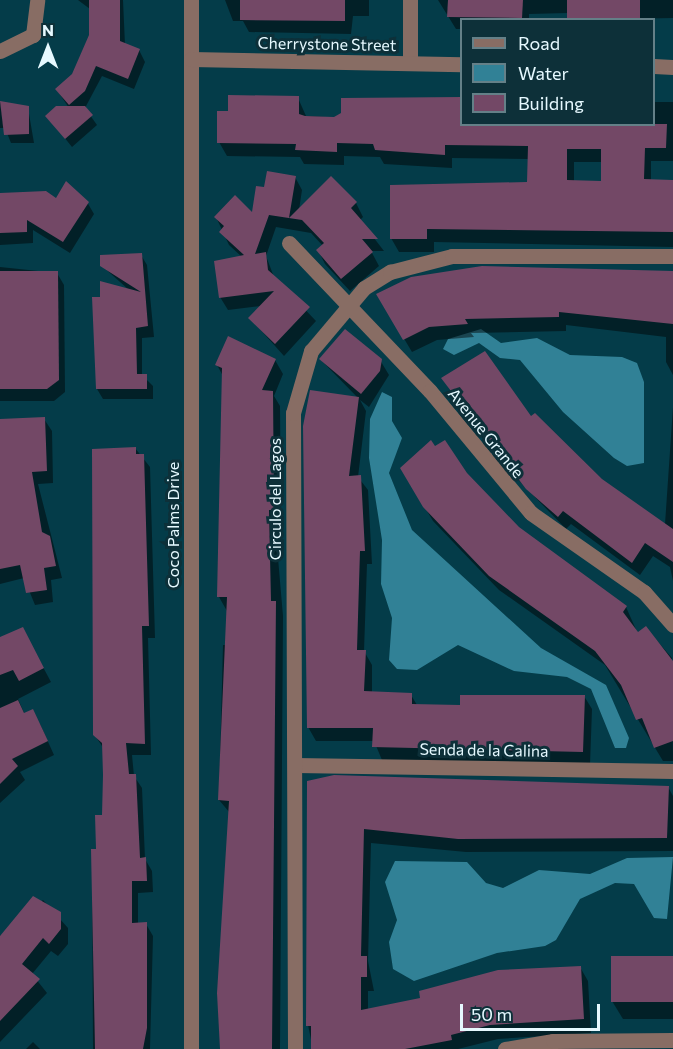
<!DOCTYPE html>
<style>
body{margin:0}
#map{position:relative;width:673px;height:1049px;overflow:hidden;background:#043c49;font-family:Commissioner,sans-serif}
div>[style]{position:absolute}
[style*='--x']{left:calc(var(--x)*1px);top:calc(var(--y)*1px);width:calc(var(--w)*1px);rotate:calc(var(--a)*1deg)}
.water>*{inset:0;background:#318196}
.shadow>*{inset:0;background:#0007}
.building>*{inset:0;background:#734866}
.street>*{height:15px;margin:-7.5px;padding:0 7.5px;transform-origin:7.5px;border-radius:7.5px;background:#886d64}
span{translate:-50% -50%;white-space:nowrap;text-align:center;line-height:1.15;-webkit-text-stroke:6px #0d3039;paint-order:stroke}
.street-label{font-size:16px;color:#e6f9ff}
.legend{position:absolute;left:460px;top:18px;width:195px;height:108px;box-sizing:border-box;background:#0d3039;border:2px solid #648088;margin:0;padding:8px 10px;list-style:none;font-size:18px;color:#e6f9ff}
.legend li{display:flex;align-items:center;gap:12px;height:30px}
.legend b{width:30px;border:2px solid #648088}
.north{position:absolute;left:18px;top:18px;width:60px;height:60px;-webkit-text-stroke:4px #0d3039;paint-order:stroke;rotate:0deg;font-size:16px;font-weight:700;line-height:24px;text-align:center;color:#e6f9ff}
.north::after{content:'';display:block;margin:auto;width:21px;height:27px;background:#e6f9ff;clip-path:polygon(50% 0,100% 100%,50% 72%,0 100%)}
.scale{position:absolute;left:460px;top:1004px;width:140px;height:27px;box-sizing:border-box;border:3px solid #e6f9ff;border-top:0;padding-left:8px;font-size:18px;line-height:21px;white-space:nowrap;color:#e6f9ff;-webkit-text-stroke:4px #0d3039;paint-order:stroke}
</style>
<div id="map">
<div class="water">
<i style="clip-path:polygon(481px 329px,501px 343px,537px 338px,570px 355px,622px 357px,637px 363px,644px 382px,644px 463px,627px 466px,614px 458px,563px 412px,520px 360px,500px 358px,479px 343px,454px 355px,443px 349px,448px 339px)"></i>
<i style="clip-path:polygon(382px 392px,392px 397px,392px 421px,402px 438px,389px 473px,412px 530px,541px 648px,606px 685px,629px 738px,626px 748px,615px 748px,591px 689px,567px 677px,514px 671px,458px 645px,417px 670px,397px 669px,389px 660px,392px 618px,381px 584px,382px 540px,369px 458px,370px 419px)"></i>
<i style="clip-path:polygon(673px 857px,667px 919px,654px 918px,634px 884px,615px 883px,580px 899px,556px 940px,545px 946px,497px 953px,414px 981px,393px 969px,389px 942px,397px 920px,385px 882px,395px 861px,467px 862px,486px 883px,503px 888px,539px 870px,590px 874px,627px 858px)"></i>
</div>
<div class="shadow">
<i style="clip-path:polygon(78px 0,123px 0,125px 45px,139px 50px,145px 62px,134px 89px,102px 76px,85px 108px,97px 125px,72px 147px,47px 116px,69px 108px,57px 90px,74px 75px,90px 36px,90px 9px)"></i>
<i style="clip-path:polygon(225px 0,369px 0,369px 16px,353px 16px,351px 34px,249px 32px,243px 21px,233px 21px)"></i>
<i style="clip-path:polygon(438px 0,673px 0,673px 18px,569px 20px,568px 13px,529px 14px,529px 20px,462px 20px,462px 29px,456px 29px)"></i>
<i style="clip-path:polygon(evenodd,298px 98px,306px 116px,462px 124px,654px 124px,654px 102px,673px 102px,673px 161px,651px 161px,651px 181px,673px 181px,673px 247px,434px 242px,434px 252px,399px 252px,391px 238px,529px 183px,529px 159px,452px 158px,452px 168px,384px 164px,380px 157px,344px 156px,344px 165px,304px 164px,300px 157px,227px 156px,219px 142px,229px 112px,298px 98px,574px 162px,602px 162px,602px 182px,574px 182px,574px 162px)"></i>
<i style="clip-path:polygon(0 102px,28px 108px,34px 143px,11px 143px,5px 128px,0 128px)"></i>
<i style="clip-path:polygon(295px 177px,302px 190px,299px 210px,331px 178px,356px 203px,363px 217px,360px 220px,384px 251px,371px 251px,379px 266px,350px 291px,325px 264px,318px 250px,323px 246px,311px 233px,276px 227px,266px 256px,274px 277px,316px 321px,284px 356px,250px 318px,261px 306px,228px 310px,220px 297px,242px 257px,229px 245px,216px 217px,253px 215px,266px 189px)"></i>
<i style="clip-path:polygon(0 194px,87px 202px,94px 214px,70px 253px,33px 230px,33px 243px,0 245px)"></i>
<i style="clip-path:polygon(141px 255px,147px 265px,154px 337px,142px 338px,142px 375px,153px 386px,153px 399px,103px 399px,97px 389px,102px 298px,129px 290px,101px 265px)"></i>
<i style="clip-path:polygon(0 267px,57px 273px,64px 285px,65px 392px,54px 401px,0 401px)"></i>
<i style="clip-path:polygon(673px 272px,673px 375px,666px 362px,666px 337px,566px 325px,566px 331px,471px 333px,474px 337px,437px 340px,412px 352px,378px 295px)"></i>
<i style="clip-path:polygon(275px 360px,283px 374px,274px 396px,280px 406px,281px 523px,275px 523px,283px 616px,280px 1049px,221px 1049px,230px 813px,219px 800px,223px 645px,228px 645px,227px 611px,219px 597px,223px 376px,217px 365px)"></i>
<i style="clip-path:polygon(321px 360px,380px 360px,389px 375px,369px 407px,360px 400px,366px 411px,358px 477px,368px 490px,372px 564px,367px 564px,364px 651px,372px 665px,372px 693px,411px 695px,417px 705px,462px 707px,584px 696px,592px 709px,590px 765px,382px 760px,374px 741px,316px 741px,308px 727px,358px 398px)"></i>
<i style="clip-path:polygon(443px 379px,665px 524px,673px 407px,673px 581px,670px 567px,653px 556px,640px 575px,571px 524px,566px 529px,495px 456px)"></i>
<i style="clip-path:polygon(44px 419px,52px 431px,53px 483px,38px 484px,62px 578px,51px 580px,53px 602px,35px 605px,24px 578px,0 584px,0 420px)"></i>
<i style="clip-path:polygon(430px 442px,518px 528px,626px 607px,638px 634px,646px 628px,672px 658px,673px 761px,663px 761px,605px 665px,499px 590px,433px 521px,402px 469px)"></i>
<i style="clip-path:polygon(135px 448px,150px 467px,155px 638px,148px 638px,151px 755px,132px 755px,134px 776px,142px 788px,145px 859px,152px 871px,153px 892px,138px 893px,138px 924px,146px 924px,153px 936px,150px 1049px,93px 1049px,92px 850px,97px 850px,103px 816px,104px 749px,94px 734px)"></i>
<i style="clip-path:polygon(0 639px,29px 641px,51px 682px,18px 699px,25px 715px,40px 724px,54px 755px,20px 772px,25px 780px,0 803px)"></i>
<i style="clip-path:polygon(309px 782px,668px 787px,673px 796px,673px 851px,466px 852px,371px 843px,368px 961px,374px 991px,368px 991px,368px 1010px,580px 967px,588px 981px,591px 1033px,498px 1039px,458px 1049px,313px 1049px,308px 1025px)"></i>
<i style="clip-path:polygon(43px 900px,68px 928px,68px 944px,58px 956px,51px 951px,32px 974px,47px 993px,0 1042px,0 936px)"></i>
<i style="clip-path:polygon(673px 957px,673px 1019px,623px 1019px,612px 1001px)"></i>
<i style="clip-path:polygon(33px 1042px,40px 1049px,26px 1049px)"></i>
</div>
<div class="building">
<i style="clip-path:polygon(89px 0,120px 0,120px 41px,140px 49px,128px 79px,96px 66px,85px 91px,69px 105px,55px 89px,72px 74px,89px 35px)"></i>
<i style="clip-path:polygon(240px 0,345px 0,345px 21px,240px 20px)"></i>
<i style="clip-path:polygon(448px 0,523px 0,522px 18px,447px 17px)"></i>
<i style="clip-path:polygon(567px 0,640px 0,640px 20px,567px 18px)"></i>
<i style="clip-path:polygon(evenodd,228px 95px,299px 96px,299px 114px,305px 116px,334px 117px,341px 113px,341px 98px,462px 97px,462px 124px,667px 124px,666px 148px,645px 148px,644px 179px,673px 180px,673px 232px,427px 229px,427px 239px,390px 239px,390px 185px,527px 182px,528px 146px,445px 145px,445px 155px,375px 150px,373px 144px,337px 143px,337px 152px,295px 150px,296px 144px,217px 143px,217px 111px,228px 111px,228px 95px,567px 149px,601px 149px,601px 181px,567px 180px,567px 149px)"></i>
<i style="clip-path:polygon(0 101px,29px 106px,29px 134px,4px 135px)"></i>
<i style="clip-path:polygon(56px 106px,85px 106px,93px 115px,65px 139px,45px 116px)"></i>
<i style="clip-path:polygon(267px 171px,296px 176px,289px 218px,331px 176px,357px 202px,351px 208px,378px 239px,362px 239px,373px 252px,341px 279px,316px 250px,324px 243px,302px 220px,269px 215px,255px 254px,266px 252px,268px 270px,310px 307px,275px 344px,248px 318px,274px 291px,219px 298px,214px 261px,244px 255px,219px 232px,224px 226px,214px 217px,235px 195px,252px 212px,256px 186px,264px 187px)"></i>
<i style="clip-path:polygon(66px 181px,89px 202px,63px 242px,27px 220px,27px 232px,0 233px,0 193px,46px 191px,56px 198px)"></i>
<i style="clip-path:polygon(142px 253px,148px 326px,136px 328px,137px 374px,147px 374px,147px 389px,96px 389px,92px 297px,100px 297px,100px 281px,141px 292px,100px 266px,100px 255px)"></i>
<i style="clip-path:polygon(482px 266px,673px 271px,673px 324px,559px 312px,559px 317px,465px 319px,468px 324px,429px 327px,403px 340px,376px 294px,411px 277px)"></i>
<i style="clip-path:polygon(0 271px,58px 271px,59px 380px,47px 389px,0 389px)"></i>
<i style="clip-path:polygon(345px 329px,382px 359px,380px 371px,361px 394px,319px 359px)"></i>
<i style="clip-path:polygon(228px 336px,276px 359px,262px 390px,273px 391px,274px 510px,269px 510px,271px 601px,276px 601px,272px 1049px,220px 1049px,217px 993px,229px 801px,218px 800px,227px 597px,217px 597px,222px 368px,215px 365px)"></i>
<i style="clip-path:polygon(485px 351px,531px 416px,535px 413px,602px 479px,673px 529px,673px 562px,645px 543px,632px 563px,563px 511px,558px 517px,526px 489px,441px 378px)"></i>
<i style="clip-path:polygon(310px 390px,359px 397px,349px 476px,361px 475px,365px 551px,360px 551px,357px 650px,366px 650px,364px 691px,412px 693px,412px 704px,460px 705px,460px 695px,585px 695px,583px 752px,372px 747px,373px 728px,307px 728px,303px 426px)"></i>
<i style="clip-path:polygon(45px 417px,47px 471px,32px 472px,42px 532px,50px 536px,56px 566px,44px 568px,47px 590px,26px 593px,20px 565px,0 569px,0 419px)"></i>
<i style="clip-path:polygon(431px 440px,435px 446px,445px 440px,467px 473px,519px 527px,627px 606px,623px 612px,638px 632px,646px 626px,673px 661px,673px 741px,654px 748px,642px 718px,636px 720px,621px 685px,595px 651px,489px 576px,423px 507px,400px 468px)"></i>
<i style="clip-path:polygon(136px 447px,136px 454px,144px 454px,149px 626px,142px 626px,145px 744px,126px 743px,129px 774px,136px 774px,140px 858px,146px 857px,147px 881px,132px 881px,132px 923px,147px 922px,147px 1028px,143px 1049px,95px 1049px,91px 849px,96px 849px,95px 815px,102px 815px,103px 775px,102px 743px,93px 735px,92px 449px)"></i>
<i style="clip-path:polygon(23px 627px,44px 668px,19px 681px,13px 670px,0 675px,0 637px)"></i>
<i style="clip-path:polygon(18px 700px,24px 713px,33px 709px,48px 741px,12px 759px,18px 766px,0 784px,0 708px)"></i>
<i style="clip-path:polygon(334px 775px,669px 786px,667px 838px,458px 839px,364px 829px,361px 956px,367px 956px,367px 977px,361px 977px,361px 1010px,420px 998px,419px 991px,498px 970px,581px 966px,584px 1019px,490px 1025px,451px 1035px,452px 1040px,405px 1049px,311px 1049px,311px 1026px,306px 1026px,307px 781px)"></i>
<i style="clip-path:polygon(33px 896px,61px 912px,61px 929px,49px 944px,43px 938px,22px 964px,40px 979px,0 1021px,0 936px)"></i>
<i style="clip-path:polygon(611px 956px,673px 956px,673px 1002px,611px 1002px)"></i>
</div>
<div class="street">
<i style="--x:191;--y:0;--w:1049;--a:90"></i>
<i style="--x:410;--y:0;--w:63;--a:90"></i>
<i style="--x:0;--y:51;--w:37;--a:-26"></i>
<i style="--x:33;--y:35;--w:35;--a:-83"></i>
<i style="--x:191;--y:59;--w:271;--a:1.1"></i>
<i style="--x:654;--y:66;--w:19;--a:3"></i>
<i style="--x:289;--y:243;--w:204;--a:46.4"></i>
<i style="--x:430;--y:391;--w:158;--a:50.4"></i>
<i style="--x:531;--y:513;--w:138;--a:35"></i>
<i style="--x:644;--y:592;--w:44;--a:48.7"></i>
<i style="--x:295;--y:765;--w:378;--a:0.9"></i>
<i style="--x:295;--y:1049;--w:636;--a:-90.18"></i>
<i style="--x:293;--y:413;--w:65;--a:-73.8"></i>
<i style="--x:311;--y:351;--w:82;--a:-49.9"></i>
<i style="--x:364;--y:288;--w:31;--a:-32"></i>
<i style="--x:390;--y:272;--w:64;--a:-14.5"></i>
<i style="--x:452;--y:256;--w:221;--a:0"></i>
<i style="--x:505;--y:1049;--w:49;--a:-9.5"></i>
<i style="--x:553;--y:1041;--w:120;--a:-0.5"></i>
</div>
<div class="street-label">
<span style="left:327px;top:44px;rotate:1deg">Cherrystone Street</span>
<span style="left:486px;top:433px;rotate:51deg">Avenue Grande</span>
<span style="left:275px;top:499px;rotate:-90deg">Circulo del Lagos</span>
<span style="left:173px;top:525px;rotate:-90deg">Coco Palms Drive</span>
<span style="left:484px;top:750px;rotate:1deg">Senda de la Calina</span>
</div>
<ul class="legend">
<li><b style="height:8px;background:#886d64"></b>Road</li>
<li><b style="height:16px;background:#318196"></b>Water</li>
<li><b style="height:16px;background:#734866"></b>Building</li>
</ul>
<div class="north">N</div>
<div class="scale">50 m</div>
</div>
